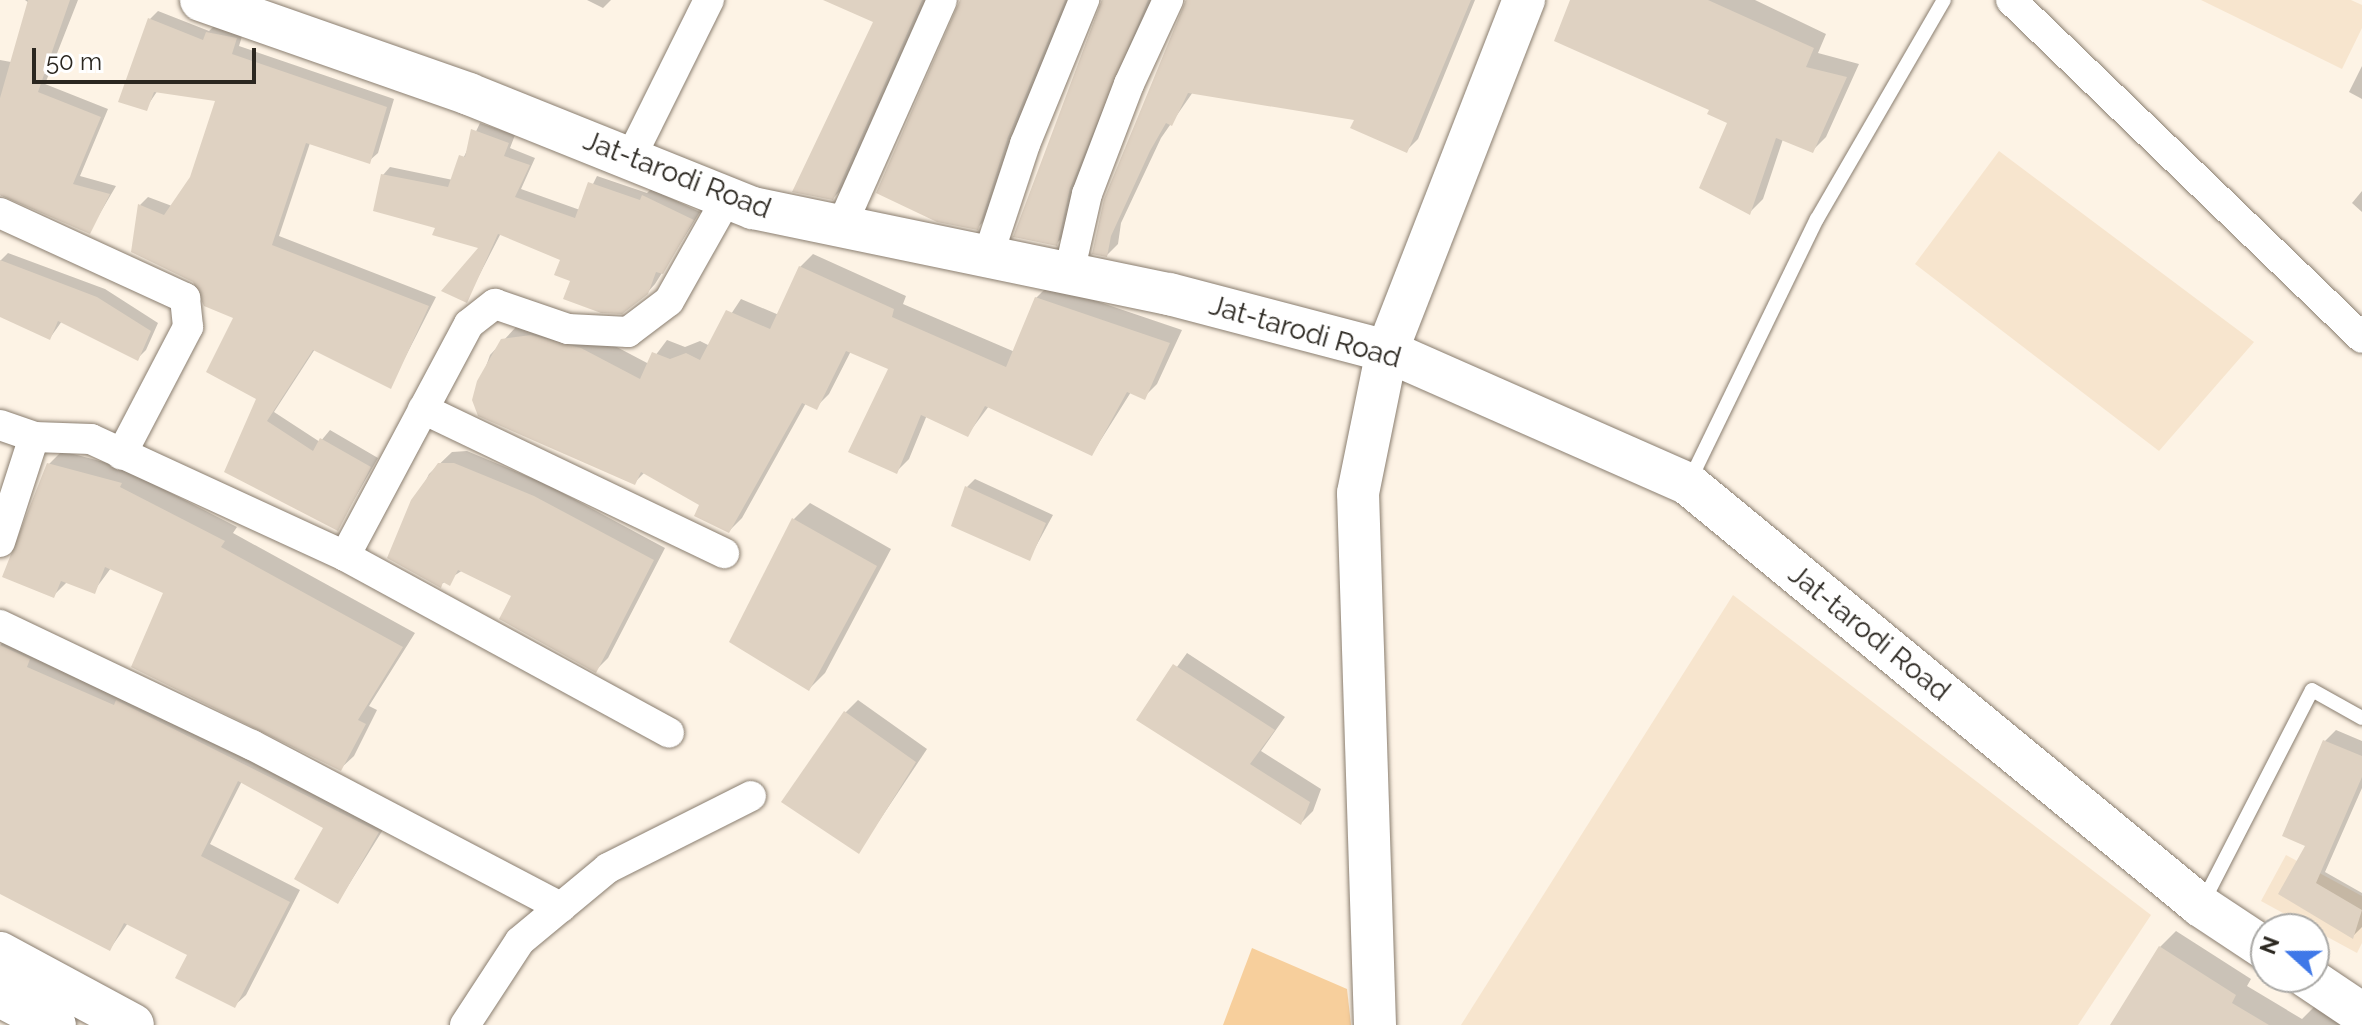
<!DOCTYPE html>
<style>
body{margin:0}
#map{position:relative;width:2362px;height:1025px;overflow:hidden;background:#fdf3e5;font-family:Raleway,sans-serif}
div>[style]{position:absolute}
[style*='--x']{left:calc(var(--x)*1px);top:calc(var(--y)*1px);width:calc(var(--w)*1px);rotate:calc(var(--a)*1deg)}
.built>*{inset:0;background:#f7e5ce}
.green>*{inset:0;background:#f7cf9c}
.shadow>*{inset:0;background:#0003}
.building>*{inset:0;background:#dfd2c2}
.roads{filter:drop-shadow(0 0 2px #8a7e70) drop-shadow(0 0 2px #8a7e70)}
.lane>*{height:14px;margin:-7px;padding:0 7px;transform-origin:7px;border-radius:7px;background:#fff}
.street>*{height:30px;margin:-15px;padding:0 15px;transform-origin:15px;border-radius:15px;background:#fff}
.secondary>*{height:42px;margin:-21px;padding:0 21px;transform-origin:21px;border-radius:21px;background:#fff}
span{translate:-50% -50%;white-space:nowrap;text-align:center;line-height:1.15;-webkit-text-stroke:6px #fff;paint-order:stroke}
.street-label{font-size:28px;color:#2b2720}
.north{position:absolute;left:2250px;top:913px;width:80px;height:80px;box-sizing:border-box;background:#fff;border:2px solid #aaa9a6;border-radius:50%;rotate:291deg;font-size:22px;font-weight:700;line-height:32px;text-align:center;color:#2b2720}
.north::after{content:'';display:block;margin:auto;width:28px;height:36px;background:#3f78e8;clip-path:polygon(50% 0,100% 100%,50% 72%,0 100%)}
.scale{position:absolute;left:32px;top:48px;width:224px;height:36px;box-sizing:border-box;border:4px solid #2b2720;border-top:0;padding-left:10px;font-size:24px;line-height:28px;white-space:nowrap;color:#2b2720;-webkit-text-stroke:6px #fff;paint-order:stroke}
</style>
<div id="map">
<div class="built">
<i style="clip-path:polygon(2201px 0,2351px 0,2362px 5px,2362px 28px,2342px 69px)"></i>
<i style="clip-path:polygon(1999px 151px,2254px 342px,2159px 451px,1915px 264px)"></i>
<i style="clip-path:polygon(1733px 595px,2151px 915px,2078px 1025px,1461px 1025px)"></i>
<i style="clip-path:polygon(2286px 855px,2362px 896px,2362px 943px,2357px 953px,2261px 901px)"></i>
</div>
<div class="green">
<i style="clip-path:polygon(1252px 948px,1347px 989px,1351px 1025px,1223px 1025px)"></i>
</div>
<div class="shadow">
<i style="clip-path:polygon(25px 0,78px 0,45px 84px,108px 109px,80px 176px,116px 186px,89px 232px,0 195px,0 60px,11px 62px,29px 3px)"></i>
<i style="clip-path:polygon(587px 0,611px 0,603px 8px)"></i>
<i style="clip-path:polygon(828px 0,927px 0,844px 187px,833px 198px,876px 21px)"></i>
<i style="clip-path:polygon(960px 0,1070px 0,988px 217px,977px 228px)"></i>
<i style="clip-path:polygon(1102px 0,1153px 0,1067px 233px,1056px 244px,1016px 236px)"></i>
<i style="clip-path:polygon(1186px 0,1475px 0,1418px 139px,1407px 150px,1356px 118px,1193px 92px,1161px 138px,1121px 223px,1118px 244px,1107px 255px,1094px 252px)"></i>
<i style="clip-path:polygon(1572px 0,1755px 0,1826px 34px,1818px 53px,1859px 64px,1826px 137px,1812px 151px,1783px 139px,1763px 199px,1750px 212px,1730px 122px)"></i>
<i style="clip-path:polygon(158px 11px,209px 31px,216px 24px,244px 30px,239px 46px,394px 99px,378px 153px,369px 161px,310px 143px,279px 236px,436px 297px,390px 387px,315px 349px,274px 412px,320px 442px,330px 430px,378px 458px,337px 529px,226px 471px,259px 399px,236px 317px,195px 281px,140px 205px,148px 197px,172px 206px,192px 178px,218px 100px,158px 90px,146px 108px,150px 19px)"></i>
<i style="clip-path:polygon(2362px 66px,2362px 99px,2349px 92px)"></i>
<i style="clip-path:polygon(480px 123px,515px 135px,510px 148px,535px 158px,521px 189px,580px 210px,597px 176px,647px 193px,651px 189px,700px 212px,655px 284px,647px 293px,572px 280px,563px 259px,501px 233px,466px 301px,481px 247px,438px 227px,383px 175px,390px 167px,453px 180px)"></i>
<i style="clip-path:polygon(2362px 191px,2362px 212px,2352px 203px)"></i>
<i style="clip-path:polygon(8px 253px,105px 289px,158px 323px,146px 350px,138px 358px,62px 321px,50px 338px,0 315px,0 261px)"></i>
<i style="clip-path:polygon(813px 254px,906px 296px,903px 304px,1015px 352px,1036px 298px,1049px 285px,1182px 330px,1157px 384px,1144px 397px,1131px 392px,1092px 454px,989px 406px,968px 434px,927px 415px,909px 459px,896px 472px,891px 368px,851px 351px,829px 394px,816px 407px,806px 403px,742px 518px,729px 531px,702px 505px,645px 472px,635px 482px,480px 414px,474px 400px,490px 355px,516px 327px,594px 335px,649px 364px,667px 340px,685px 347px,700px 341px,710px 346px,741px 299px,779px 315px,800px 267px)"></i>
<i style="clip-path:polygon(62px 451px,134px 470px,132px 473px,237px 527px,233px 533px,415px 633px,369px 706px,377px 710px,354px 756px,340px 769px,166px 592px,111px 568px,94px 591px,68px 581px,54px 595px,49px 464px)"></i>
<i style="clip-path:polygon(467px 451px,546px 484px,665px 548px,608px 658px,596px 670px,514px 595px,463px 570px,440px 585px,389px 557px,429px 474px,452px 452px)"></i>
<i style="clip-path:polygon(975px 479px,1053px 515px,1029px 559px,967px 487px)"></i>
<i style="clip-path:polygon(810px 503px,891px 549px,825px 673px,809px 689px,794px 519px)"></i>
<i style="clip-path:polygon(11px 634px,389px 820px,338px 902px,326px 827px,242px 781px,210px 844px,300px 890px,246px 995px,234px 1006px,190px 954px,128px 923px,110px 949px,0 893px,0 645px)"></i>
<i style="clip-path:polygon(1187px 653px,1285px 717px,1261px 751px,1321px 789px,1313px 811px,1301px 823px,1139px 720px)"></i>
<i style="clip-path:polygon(858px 700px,927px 749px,859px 851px,845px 713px)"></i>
<i style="clip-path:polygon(2336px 730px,2362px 741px,2362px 788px,2325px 872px,2362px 893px,2362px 927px,2353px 936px,2281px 894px,2308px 846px,2325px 741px)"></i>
<i style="clip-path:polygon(2176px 931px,2251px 979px,2247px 986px,2302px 1019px,2317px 1004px,2347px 1025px,2112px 1025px,2160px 947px)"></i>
</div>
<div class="building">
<i style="clip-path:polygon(28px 0,70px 0,38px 92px,101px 117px,73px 184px,110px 194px,90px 234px,0 195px,0 98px)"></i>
<i style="clip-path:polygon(823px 0,922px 0,833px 200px,792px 192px,873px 22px)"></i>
<i style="clip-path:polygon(960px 0,1065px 0,1008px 137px,978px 230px,937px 222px,876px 193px)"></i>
<i style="clip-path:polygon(1102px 0,1148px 0,1070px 188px,1057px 246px,1013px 237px)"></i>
<i style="clip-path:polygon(1186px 0,1471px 0,1407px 153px,1350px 128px,1354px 120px,1188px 93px,1172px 126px,1166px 123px,1150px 151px,1111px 236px,1107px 257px,1092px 254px,1104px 199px)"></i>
<i style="clip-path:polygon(1570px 0,1708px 0,1814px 48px,1806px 67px,1847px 77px,1813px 153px,1776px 138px,1750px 215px,1699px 188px,1727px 123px,1707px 114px,1709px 110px,1554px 41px)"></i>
<i style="clip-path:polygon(148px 18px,203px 40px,206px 32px,237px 38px,232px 54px,387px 107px,370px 164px,306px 143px,272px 245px,429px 306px,391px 389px,313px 350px,267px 421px,313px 451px,320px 438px,371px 467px,338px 531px,224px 472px,256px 399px,206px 372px,233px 318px,204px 306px,193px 282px,131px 252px,138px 204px,164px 215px,190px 177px,215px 101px,154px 92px,147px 111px,118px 102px)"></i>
<i style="clip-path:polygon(471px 129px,509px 143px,504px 156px,530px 165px,515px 197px,575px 218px,588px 182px,640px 200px,642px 195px,694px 220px,663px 274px,656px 272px,648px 294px,622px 314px,601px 313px,563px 299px,570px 281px,554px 275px,560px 260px,498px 234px,467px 303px,441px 291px,478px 248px,432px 235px,435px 228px,373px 211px,381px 174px,448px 187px,459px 155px,465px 157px)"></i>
<i style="clip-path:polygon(0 260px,97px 297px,151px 331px,138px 361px,58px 321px,50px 340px,0 317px)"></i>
<i style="clip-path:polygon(799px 266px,894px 309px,892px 317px,1006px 367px,1035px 297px,1170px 343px,1145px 400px,1127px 392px,1092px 456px,985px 406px,968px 437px,921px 415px,897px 474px,848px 452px,888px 369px,846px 351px,817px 410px,802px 403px,729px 533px,694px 516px,699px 505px,641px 472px,635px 485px,478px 416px,472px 400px,477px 381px,501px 339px,531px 335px,581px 348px,640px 379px,652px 352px,670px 359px,686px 353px,700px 360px,726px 310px,770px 329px)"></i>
<i style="clip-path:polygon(47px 463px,122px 483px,120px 487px,225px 541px,221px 547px,403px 647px,358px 720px,366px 724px,341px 771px,131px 667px,163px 593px,105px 567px,95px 594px,61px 581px,54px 598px,2px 577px)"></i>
<i style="clip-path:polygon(438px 463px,454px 463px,534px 496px,654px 560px,596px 673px,499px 619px,511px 596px,458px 570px,450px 586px,443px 582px,441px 588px,387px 558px,411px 500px)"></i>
<i style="clip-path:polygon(965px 486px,1046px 523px,1030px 561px,951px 526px)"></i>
<i style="clip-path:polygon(792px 518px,877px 566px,809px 691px,729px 642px)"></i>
<i style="clip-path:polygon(0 645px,30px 659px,27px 667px,114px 705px,116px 700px,379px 832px,338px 904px,294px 879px,323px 828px,238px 781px,201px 856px,290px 902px,235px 1008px,175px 978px,187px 955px,124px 923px,110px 951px,0 894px)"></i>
<i style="clip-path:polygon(1173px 664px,1275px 730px,1250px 764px,1310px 802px,1301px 825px,1136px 720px)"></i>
<i style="clip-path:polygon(844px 711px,916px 762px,859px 854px,781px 802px)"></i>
<i style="clip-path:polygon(2323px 740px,2362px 756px,2362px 777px,2316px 883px,2362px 910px,2353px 939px,2278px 894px,2305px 846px,2282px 836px)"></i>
<i style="clip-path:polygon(2159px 946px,2236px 995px,2232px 1003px,2269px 1025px,2110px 1025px)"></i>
</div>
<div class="roads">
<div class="lane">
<i style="--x:1690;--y:480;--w:290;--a:-64.1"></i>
<i style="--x:1817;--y:219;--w:253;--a:-59.9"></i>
<i style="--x:2203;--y:902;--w:238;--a:-62.8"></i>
<i style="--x:2312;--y:690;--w:57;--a:29.2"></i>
</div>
<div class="street">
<i style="--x:2011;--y:0;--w:487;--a:43.9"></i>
<i style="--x:630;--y:159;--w:178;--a:-63.6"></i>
<i style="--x:0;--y:213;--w:204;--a:24.7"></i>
<i style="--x:185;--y:298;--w:29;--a:84"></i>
<i style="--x:188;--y:327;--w:144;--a:117.6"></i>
<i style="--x:841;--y:227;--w:248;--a:-66"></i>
<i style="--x:988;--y:256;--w:118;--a:-71.7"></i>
<i style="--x:1025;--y:144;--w:156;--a:-67.7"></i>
<i style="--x:1069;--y:273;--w:81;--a:-77.2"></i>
<i style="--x:1087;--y:194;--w:118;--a:-69.1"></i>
<i style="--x:1129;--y:84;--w:93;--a:-65.1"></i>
<i style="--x:423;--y:409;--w:334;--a:25.6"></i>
<i style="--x:0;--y:425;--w:36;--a:19"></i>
<i style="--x:34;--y:437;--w:57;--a:2"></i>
<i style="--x:91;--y:439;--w:280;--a:24.7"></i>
<i style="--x:345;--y:556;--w:369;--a:28.6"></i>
<i style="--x:0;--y:542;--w:110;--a:-72.1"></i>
<i style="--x:345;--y:556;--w:263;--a:-61.9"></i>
<i style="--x:469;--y:324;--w:33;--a:-38"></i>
<i style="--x:495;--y:304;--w:77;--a:18.9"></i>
<i style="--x:568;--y:329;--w:60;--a:2.9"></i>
<i style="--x:628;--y:332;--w:51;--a:-37.1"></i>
<i style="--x:669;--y:301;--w:118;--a:-60.6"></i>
<i style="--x:0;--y:625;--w:279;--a:25.5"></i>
<i style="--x:252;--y:745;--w:349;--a:27.7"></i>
<i style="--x:465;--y:1025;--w:100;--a:-56.8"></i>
<i style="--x:520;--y:941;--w:114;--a:-39.7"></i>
<i style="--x:608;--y:868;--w:160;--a:-26.7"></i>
</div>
<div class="secondary">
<i style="--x:201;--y:0;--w:284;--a:19.3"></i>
<i style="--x:469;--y:94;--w:306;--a:21.9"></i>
<i style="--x:753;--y:208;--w:425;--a:11.7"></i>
<i style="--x:1169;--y:294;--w:225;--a:14.7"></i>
<i style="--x:1387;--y:351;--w:329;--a:23.8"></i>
<i style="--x:1688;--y:484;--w:664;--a:39.44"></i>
<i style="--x:2201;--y:906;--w:78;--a:33.5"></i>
<i style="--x:0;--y:953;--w:151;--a:28.4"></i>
<i style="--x:2307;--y:977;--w:66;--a:33.9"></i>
<i style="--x:0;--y:996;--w:62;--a:27.8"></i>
<i style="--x:1375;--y:1025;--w:532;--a:-91.83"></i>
<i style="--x:1358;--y:493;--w:145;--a:-78.5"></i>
<i style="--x:1387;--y:351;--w:377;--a:-68.7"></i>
</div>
</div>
<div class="street-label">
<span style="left:677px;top:175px;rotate:21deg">Jat-tarodi Road</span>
<span style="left:1305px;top:332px;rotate:16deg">Jat-tarodi Road</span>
<span style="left:1869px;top:633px;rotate:39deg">Jat-tarodi Road</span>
</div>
<div class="north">N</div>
<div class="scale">50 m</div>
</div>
